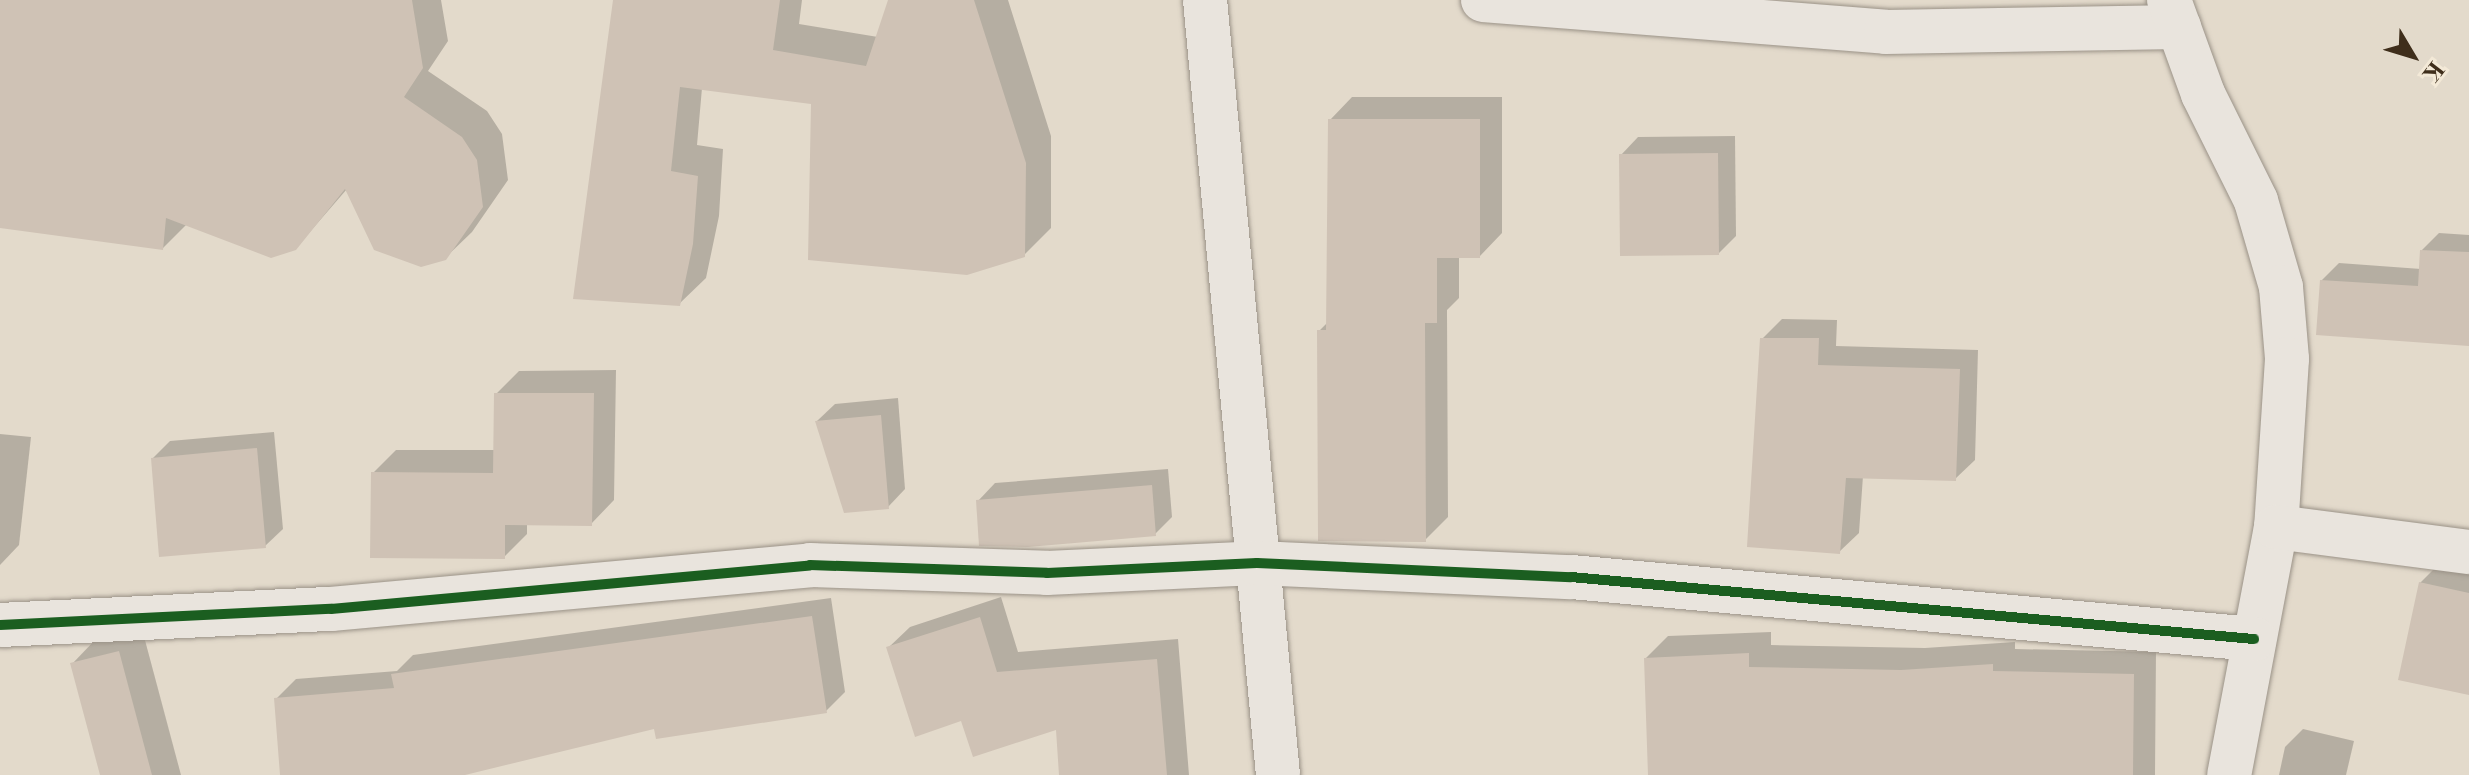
<!DOCTYPE html>
<style>
body{margin:0}
#map{position:relative;width:2469px;height:775px;overflow:hidden;background:#e3dacb;font-family:"Libre Bodoni",serif}
div>[style]{position:absolute}
[style*='--x']{left:calc(var(--x)*1px);top:calc(var(--y)*1px);width:calc(var(--w)*1px);rotate:calc(var(--a)*1deg)}
.shadow>*{inset:0;background:#0003}
.building>*{inset:0;background:#cfc2b5}
.roads{filter:drop-shadow(0 0 2px #9a9287) drop-shadow(0 0 2px #9a9287)}
.minor>*{height:44px;margin:-22px;padding:0 22px;transform-origin:22px;border-radius:22px;background:#e9e4dd}
.cycleway>*{height:10px;margin:-5px;padding:0 5px;transform-origin:5px;border-radius:5px;background:#1b5e20}
span{translate:-50% -50%;white-space:nowrap;text-align:center;line-height:1.15;-webkit-text-stroke:8px #f3e9d7;paint-order:stroke}
.north{position:absolute;left:2373px;top:16px;width:80px;height:80px;-webkit-text-stroke:6px #f3e9d7;paint-order:stroke;rotate:128deg;font-size:22px;font-weight:700;line-height:32px;text-align:center;color:#3f2e1b}
.north::after{content:'';display:block;margin:auto;width:28px;height:36px;background:#3f2e1b;clip-path:polygon(50% 0,100% 100%,50% 72%,0 100%)}
</style>
<div id="map">
<div class="shadow">
<i style="clip-path:polygon(0 0,441px 0,448px 41px,428px 71px,487px 111px,502px 134px,508px 180px,472px 232px,445px 258px,347px 189px,295px 249px,187px 224px,163px 248px,0 226px)"></i>
<i style="clip-path:polygon(614px 0,802px 0,799px 24px,878px 37px,891px 0,1008px 0,1051px 136px,1051px 228px,1024px 255px,813px 102px,702px 88px,697px 145px,723px 149px,719px 216px,706px 278px,679px 304px)"></i>
<i style="clip-path:polygon(1352px 97px,1502px 97px,1502px 233px,1480px 256px,1459px 256px,1459px 298px,1447px 310px,1448px 517px,1425px 540px,1319px 331px,1328px 322px,1330px 120px)"></i>
<i style="clip-path:polygon(1735px 136px,1736px 236px,1719px 253px,1621px 155px,1638px 137px)"></i>
<i style="clip-path:polygon(2439px 233px,2469px 235px,2469px 344px,2321px 281px,2339px 263px,2421px 269px,2422px 250px)"></i>
<i style="clip-path:polygon(1782px 319px,1837px 320px,1836px 346px,1978px 350px,1975px 460px,1955px 479px,1863px 476px,1859px 533px,1839px 552px,1762px 339px)"></i>
<i style="clip-path:polygon(616px 370px,614px 500px,591px 524px,527px 524px,527px 534px,504px 557px,373px 473px,396px 450px,495px 450px,496px 394px,519px 371px)"></i>
<i style="clip-path:polygon(898px 398px,905px 489px,888px 507px,817px 421px,835px 404px)"></i>
<i style="clip-path:polygon(274px 432px,283px 529px,265px 546px,153px 458px,170px 441px)"></i>
<i style="clip-path:polygon(0 434px,31px 437px,19px 545px,0 565px)"></i>
<i style="clip-path:polygon(1168px 469px,1172px 517px,1155px 534px,978px 501px,995px 483px)"></i>
<i style="clip-path:polygon(2438px 565px,2469px 572px,2469px 693px,2420px 583px)"></i>
<i style="clip-path:polygon(1001px 597px,1018px 652px,1178px 639px,1189px 775px,1061px 775px,1058px 728px,963px 719px,889px 647px,910px 627px)"></i>
<i style="clip-path:polygon(831px 598px,845px 692px,826px 711px,655px 727px,453px 775px,282px 775px,276px 699px,296px 679px,397px 671px,413px 655px)"></i>
<i style="clip-path:polygon(142px 629px,181px 775px,102px 775px,72px 664px,95px 640px)"></i>
<i style="clip-path:polygon(1771px 632px,1771px 645px,1925px 648px,2015px 642px,2015px 649px,2156px 652px,2155px 775px,1650px 775px,1646px 658px,1668px 636px)"></i>
<i style="clip-path:polygon(2303px 729px,2354px 741px,2346px 775px,2279px 775px,2285px 747px)"></i>
</div>
<div class="building">
<i style="clip-path:polygon(0 0,412px 0,423px 68px,404px 97px,462px 137px,477px 160px,483px 207px,446px 260px,421px 267px,374px 250px,345px 189px,296px 250px,271px 258px,166px 218px,163px 250px,0 228px)"></i>
<i style="clip-path:polygon(613px 0,780px 0,773px 50px,866px 66px,888px 0,974px 0,1026px 163px,1025px 257px,967px 275px,808px 260px,811px 104px,680px 87px,671px 171px,698px 176px,693px 244px,680px 306px,573px 299px)"></i>
<i style="clip-path:polygon(1328px 119px,1480px 119px,1480px 258px,1437px 258px,1437px 323px,1425px 323px,1426px 542px,1318px 541px,1317px 330px,1326px 330px)"></i>
<i style="clip-path:polygon(1718px 153px,1719px 255px,1620px 256px,1619px 154px)"></i>
<i style="clip-path:polygon(2420px 250px,2469px 252px,2469px 346px,2316px 335px,2320px 280px,2418px 286px)"></i>
<i style="clip-path:polygon(1760px 338px,1819px 338px,1818px 365px,1960px 369px,1956px 481px,1846px 478px,1840px 554px,1747px 547px)"></i>
<i style="clip-path:polygon(494px 393px,594px 393px,592px 526px,505px 525px,505px 559px,370px 558px,371px 472px,493px 473px)"></i>
<i style="clip-path:polygon(881px 415px,889px 509px,844px 513px,815px 421px)"></i>
<i style="clip-path:polygon(257px 448px,266px 548px,159px 557px,151px 458px)"></i>
<i style="clip-path:polygon(1152px 485px,1156px 536px,1028px 547px,979px 546px,976px 500px)"></i>
<i style="clip-path:polygon(2419px 582px,2469px 593px,2469px 695px,2398px 680px)"></i>
<i style="clip-path:polygon(812px 616px,827px 713px,656px 739px,654px 729px,465px 775px,280px 775px,274px 698px,394px 688px,391px 674px)"></i>
<i style="clip-path:polygon(980px 617px,997px 672px,1157px 659px,1167px 775px,1059px 775px,1056px 730px,973px 757px,961px 721px,915px 737px,886px 647px)"></i>
<i style="clip-path:polygon(119px 651px,152px 775px,100px 775px,70px 663px)"></i>
<i style="clip-path:polygon(1749px 653px,1749px 667px,1901px 670px,1993px 664px,1993px 671px,2134px 674px,2133px 775px,1648px 775px,1644px 658px)"></i>
</div>
<div class="roads">
<div class="minor">
<i style="--x:1205;--y:0;--w:778;--a:84.62"></i>
<i style="--x:1483;--y:0;--w:404;--a:4.5"></i>
<i style="--x:1886;--y:32;--w:293;--a:-1"></i>
<i style="--x:2169;--y:0;--w:100;--a:70.1"></i>
<i style="--x:2203;--y:94;--w:119;--a:63.6"></i>
<i style="--x:2256;--y:201;--w:90;--a:73.8"></i>
<i style="--x:2281;--y:287;--w:72;--a:85.2"></i>
<i style="--x:2287;--y:359;--w:168;--a:93.7"></i>
<i style="--x:2276;--y:527;--w:252;--a:100.7"></i>
<i style="--x:2276;--y:527;--w:195;--a:7.4"></i>
<i style="--x:0;--y:625;--w:331;--a:-2.8"></i>
<i style="--x:331;--y:609;--w:481;--a:-5.2"></i>
<i style="--x:810;--y:565;--w:237;--a:1.9"></i>
<i style="--x:1047;--y:573;--w:210;--a:-2.7"></i>
<i style="--x:1257;--y:563;--w:314;--a:2.6"></i>
<i style="--x:1571;--y:577;--w:686;--a:5.19"></i>
</div>
</div>
<div class="cycleway">
<i style="--x:0;--y:625;--w:331;--a:-2.8"></i>
<i style="--x:331;--y:609;--w:481;--a:-5.2"></i>
<i style="--x:810;--y:565;--w:237;--a:1.9"></i>
<i style="--x:1047;--y:573;--w:210;--a:-2.7"></i>
<i style="--x:1257;--y:563;--w:314;--a:2.6"></i>
<i style="--x:1571;--y:577;--w:686;--a:5.19"></i>
</div>
<div class="north">K</div>
</div>
